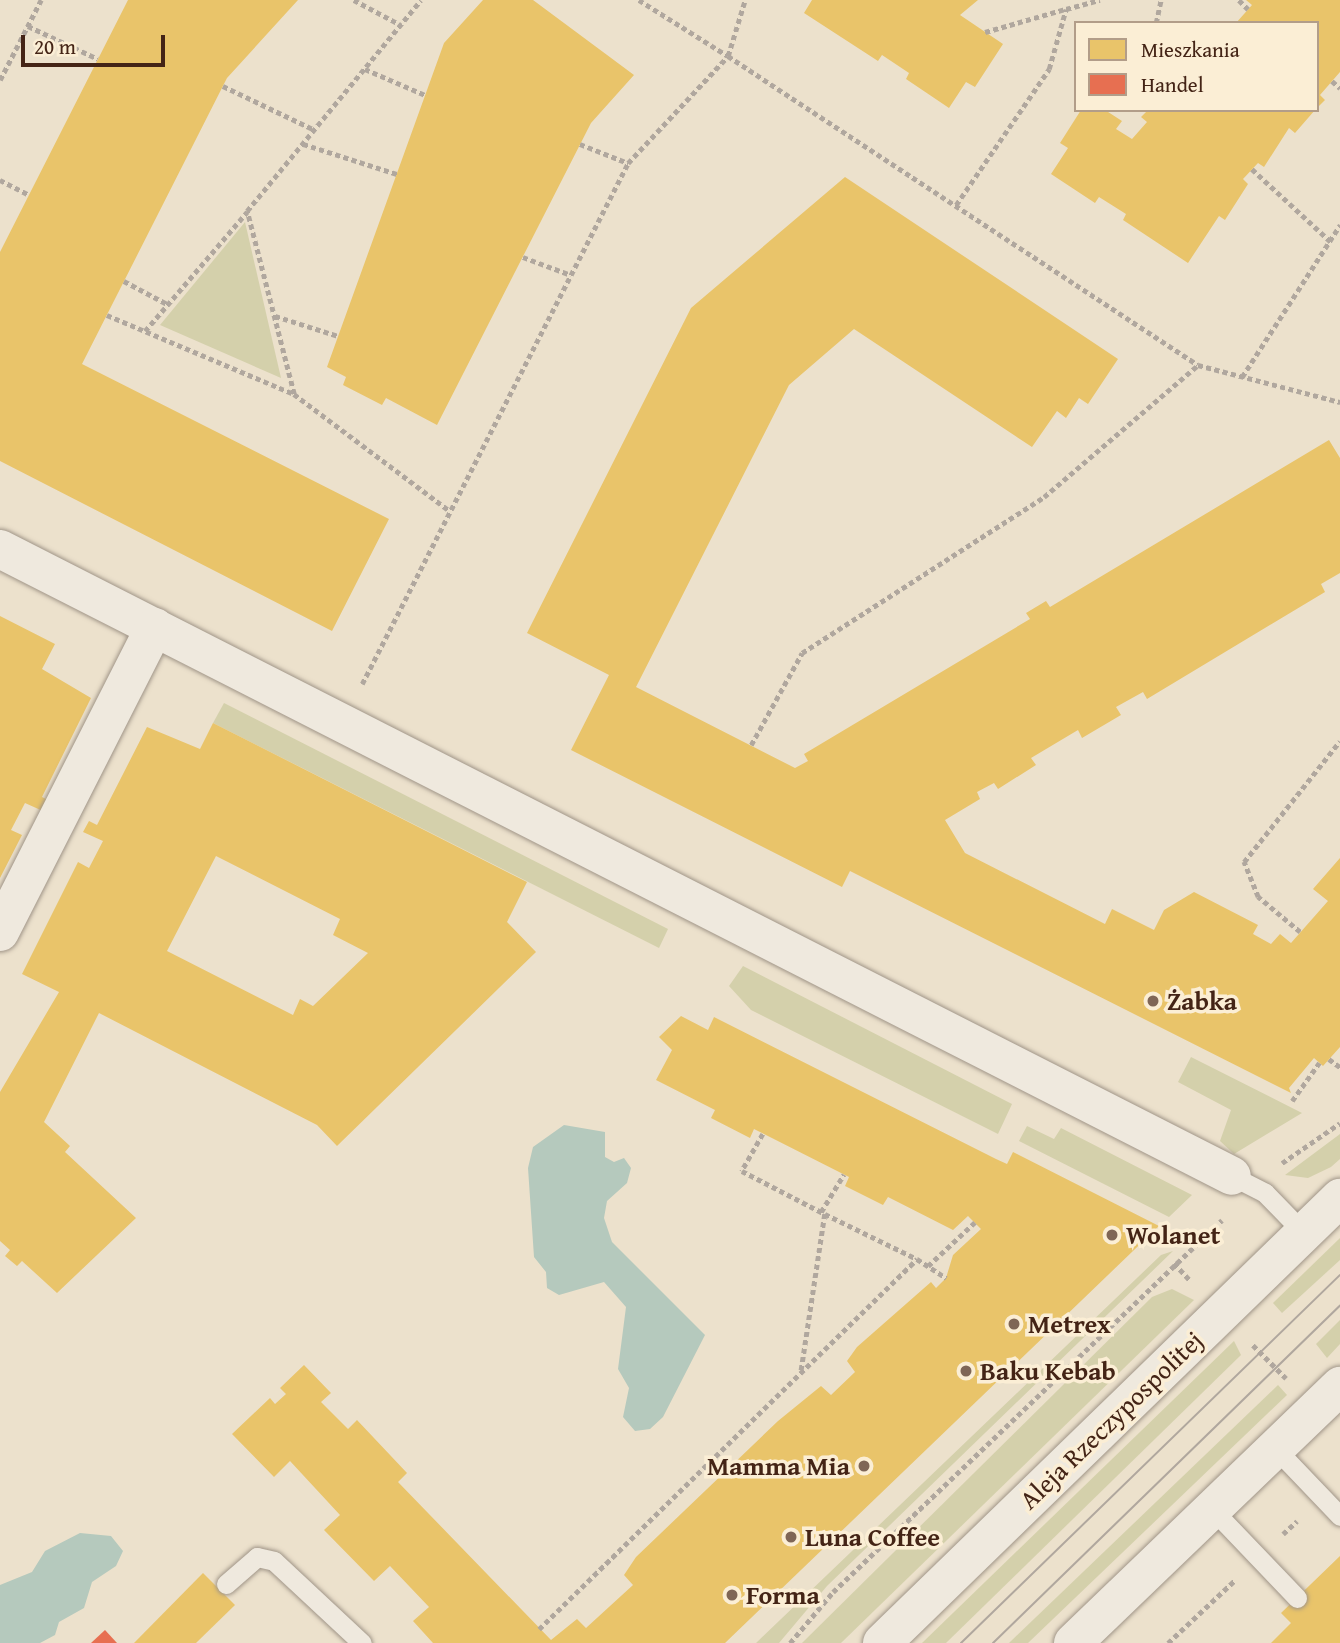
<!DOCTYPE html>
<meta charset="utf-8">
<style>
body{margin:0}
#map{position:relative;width:1340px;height:1643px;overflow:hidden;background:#ece1cc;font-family:"Gentium Book Plus",serif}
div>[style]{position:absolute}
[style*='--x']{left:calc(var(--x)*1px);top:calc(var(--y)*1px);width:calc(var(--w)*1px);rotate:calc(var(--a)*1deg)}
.green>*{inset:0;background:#d4d0ab}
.water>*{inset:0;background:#b5c9bd}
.homes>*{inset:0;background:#e9c46a}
.shops>*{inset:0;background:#e76f51}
.path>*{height:4.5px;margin-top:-2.25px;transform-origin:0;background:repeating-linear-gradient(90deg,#b0a79e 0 5px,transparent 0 8.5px)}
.roads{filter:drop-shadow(0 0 2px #a09588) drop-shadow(0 0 2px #a09588)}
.service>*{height:19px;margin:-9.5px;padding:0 9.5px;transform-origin:9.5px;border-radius:9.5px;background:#efe9de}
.minor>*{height:38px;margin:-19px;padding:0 19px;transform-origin:19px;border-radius:19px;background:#efe9de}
.tertiary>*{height:38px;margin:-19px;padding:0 19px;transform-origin:19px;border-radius:19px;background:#efe9de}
.tram>*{height:2px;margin:-1px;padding:0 1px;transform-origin:1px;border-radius:1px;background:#b0a79e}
.dots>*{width:19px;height:19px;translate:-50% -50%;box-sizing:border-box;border:4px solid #fbeed5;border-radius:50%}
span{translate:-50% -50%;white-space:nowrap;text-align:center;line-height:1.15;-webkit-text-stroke:7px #fbeed5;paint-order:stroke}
.poi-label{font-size:26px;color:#442416;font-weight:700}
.left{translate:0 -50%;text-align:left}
.right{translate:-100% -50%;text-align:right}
.street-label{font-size:26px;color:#442416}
.legend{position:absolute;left:1074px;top:21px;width:245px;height:91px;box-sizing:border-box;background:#fbeed5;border:2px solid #b29d89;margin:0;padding:9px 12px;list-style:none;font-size:21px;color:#442416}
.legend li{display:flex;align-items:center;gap:14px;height:35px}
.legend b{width:35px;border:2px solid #b29d89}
.scale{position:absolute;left:21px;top:35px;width:144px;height:32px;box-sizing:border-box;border:4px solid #442416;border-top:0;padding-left:9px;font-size:21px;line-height:24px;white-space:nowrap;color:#442416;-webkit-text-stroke:5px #fbeed5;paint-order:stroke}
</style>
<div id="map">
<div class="green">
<i style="clip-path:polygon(245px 222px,281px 378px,160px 325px)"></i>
<i style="clip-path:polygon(224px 703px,668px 929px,659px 948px,213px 723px)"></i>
<i style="clip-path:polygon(743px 966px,1012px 1104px,998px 1134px,751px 1010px,729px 986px)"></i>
<i style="clip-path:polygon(1191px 1057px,1302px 1113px,1234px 1154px,1220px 1141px,1231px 1110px,1178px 1082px)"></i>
<i style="clip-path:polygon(1027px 1126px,1054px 1139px,1061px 1128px,1192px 1195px,1169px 1217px,1019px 1141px)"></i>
<i style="clip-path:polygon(1340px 1134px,1340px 1159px,1331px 1167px,1308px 1178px,1285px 1175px)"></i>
<i style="clip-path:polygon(1340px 1238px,1340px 1260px,1282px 1313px,1273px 1303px)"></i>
<i style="clip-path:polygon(1173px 1251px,827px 1586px,779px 1643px,756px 1643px,1161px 1255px)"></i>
<i style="clip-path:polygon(1172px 1289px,1194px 1300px,841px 1643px,802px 1643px,1152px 1297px)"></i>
<i style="clip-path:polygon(1340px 1320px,1340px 1344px,1327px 1358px,1316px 1344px)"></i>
<i style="clip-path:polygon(1234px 1341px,1241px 1355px,946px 1643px,922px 1643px)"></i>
<i style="clip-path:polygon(1278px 1385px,1287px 1395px,1028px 1643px,1009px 1643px)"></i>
</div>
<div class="water">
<i style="clip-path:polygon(564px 1125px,605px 1132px,605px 1157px,614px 1162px,624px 1158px,631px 1168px,627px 1183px,607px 1201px,604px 1218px,612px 1242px,705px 1335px,663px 1417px,650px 1429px,635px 1431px,623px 1417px,629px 1388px,618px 1369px,626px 1307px,604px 1282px,559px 1295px,547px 1288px,546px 1272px,534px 1257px,528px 1168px,533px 1147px)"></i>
<i style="clip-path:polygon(80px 1533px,111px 1536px,123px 1551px,116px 1566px,92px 1582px,84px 1608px,59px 1622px,55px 1635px,40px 1643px,0 1643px,0 1585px,32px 1572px,45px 1551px)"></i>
</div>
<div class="homes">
<i style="clip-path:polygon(128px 0,298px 0,227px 78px,82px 364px,389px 519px,332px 631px,0 461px,0 252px)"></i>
<i style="clip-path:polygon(483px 0,533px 0,634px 75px,591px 123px,437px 425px,386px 398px,382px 405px,343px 385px,346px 377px,327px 367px,444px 43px)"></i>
<i style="clip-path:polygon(812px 0,978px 0,960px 15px,1003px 44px,975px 87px,966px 82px,949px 108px,906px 79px,909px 73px,882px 55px,878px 61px,804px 13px)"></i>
<i style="clip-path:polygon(1246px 0,1340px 0,1340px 72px,1320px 95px,1325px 100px,1317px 108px,1317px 23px,1236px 23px,1252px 5px)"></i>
<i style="clip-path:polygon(1081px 110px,1105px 110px,1122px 121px,1116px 129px,1132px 139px,1147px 122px,1141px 117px,1148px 110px,1315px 110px,1295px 133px,1289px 128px,1264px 167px,1258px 163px,1243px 179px,1248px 184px,1225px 220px,1219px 216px,1188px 263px,1123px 220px,1126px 214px,1099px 197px,1095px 203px,1051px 174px,1068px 148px,1060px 143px)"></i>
<i style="clip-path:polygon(845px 177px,1118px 359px,1088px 404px,1079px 398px,1066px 418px,1057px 411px,1032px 447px,854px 329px,789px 385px,636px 687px,795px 768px,808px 761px,804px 754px,1030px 619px,1026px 613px,1046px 601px,1050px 607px,1329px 440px,1340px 458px,1340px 573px,1321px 584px,1325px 592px,1147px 699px,1143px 692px,1116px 707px,1121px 715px,1082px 738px,1078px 730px,1031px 758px,1036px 765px,998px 789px,994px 783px,977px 792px,980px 799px,945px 820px,965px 853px,1105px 924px,1112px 909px,1154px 930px,1164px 910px,1194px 892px,1258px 925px,1253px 934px,1271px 944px,1280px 934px,1291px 943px,1328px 901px,1313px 889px,1340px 858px,1340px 1047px,1323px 1066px,1314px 1058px,1289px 1088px,1291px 1093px,850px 871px,842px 887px,571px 750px,609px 675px,527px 633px,691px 308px)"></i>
<i style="clip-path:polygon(0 616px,55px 644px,42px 669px,91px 698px,42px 797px,50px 801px,45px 812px,25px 803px,11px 830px,22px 835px,0 878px)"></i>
<i style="clip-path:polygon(evenodd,213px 723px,527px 882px,507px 922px,536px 952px,337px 1146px,317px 1125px,99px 1013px,44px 1122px,70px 1146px,65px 1152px,136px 1218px,57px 1293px,22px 1261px,17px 1266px,5px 1256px,10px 1250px,0 1241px,0 1092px,59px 992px,22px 974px,78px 862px,89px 868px,103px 841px,83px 832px,89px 821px,97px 825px,147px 727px,200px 749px,213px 723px,216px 856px,340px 919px,333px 935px,368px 953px,313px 1006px,300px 999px,293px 1015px,167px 951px,216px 856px)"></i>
<i style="clip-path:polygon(681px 1016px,708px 1030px,714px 1017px,996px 1159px,1007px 1164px,1013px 1152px,1159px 1226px,725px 1643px,433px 1643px,413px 1621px,429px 1607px,390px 1566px,374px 1581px,324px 1530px,340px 1515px,290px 1461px,274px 1477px,232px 1434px,270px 1398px,275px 1404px,286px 1394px,280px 1388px,304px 1365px,331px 1393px,321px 1402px,348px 1429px,357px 1420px,407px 1473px,398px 1482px,551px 1640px,577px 1619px,586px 1628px,633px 1585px,624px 1575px,636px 1557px,778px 1421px,821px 1386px,831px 1395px,855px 1372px,847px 1361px,857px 1347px,931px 1282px,936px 1288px,946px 1278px,953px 1255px,981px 1229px,968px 1216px,953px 1230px,888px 1197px,883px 1205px,845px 1186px,849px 1177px,754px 1129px,750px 1138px,711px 1118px,715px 1110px,656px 1080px,672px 1050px,659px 1037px)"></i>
<i style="clip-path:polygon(1340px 1556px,1340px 1643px,1271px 1643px,1291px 1623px,1281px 1613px)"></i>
<i style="clip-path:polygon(203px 1573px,235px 1605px,196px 1643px,134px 1643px)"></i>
</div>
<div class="shops">
<i style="clip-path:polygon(105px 1630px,117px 1643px,91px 1643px)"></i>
</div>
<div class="path">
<i style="--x:354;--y:0;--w:53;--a:28"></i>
<i style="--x:639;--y:0;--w:105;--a:32.2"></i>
<i style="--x:728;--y:56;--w:59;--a:-73.1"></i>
<i style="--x:1239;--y:0;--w:13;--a:45"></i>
<i style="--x:1156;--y:23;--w:24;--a:-78"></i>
<i style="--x:28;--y:26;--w:77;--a:25.2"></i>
<i style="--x:985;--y:32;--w:83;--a:-16"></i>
<i style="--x:365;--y:69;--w:65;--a:23.4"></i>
<i style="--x:0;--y:80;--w:90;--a:-62.9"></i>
<i style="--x:1332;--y:81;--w:11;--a:41"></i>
<i style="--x:223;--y:86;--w:102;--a:25.6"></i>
<i style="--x:303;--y:144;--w:99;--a:17.7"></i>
<i style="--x:580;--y:144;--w:52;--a:21.6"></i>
<i style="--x:1252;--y:169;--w:108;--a:42.7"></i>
<i style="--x:0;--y:180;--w:33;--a:27"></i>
<i style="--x:956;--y:205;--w:165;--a:-55.6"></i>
<i style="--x:1049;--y:69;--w:62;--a:-74.2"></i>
<i style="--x:1066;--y:9;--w:35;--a:-15"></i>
<i style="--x:523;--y:257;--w:51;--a:20.6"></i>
<i style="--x:124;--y:281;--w:49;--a:28.1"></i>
<i style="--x:107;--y:315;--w:203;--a:22.9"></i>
<i style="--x:294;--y:394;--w:189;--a:-104.4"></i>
<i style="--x:247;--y:211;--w:273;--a:-50.5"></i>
<i style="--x:275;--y:316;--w:66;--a:17.6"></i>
<i style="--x:145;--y:331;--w:157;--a:-49.4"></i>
<i style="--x:1242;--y:377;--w:181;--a:-57.2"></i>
<i style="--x:294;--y:394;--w:195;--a:36.9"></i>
<i style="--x:362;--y:684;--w:585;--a:-62.95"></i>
<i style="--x:628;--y:163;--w:146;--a:-46.9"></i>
<i style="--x:728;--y:56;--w:562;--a:33.32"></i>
<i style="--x:1198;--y:365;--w:147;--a:14.6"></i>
<i style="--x:751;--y:745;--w:105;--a:-61"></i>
<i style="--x:802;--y:653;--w:288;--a:-32.8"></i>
<i style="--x:1044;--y:497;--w:203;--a:-40.6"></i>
<i style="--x:1300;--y:932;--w:55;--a:-140.2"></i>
<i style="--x:1258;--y:897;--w:38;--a:-112"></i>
<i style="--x:1244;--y:862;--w:154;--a:-51.6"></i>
<i style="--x:1329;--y:1059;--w:14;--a:36"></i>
<i style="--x:1292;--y:1101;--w:47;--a:-54.6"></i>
<i style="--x:763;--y:1134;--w:43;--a:119.6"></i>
<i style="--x:742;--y:1171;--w:93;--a:27.4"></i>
<i style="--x:825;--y:1214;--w:161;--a:98.6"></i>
<i style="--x:1282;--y:1163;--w:70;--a:-34.6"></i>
<i style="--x:821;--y:1212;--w:44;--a:-58.8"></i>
<i style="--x:825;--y:1214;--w:102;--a:26.1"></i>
<i style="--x:1174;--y:1263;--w:25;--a:47"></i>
<i style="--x:928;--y:1266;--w:64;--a:-43.1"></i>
<i style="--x:1253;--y:1345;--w:47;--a:45"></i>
<i style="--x:1283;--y:1534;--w:19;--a:-43"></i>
<i style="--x:539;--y:1629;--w:529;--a:-44.39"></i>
<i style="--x:917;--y:1259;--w:35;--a:33"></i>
<i style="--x:790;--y:1643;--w:67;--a:-49.9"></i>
<i style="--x:833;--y:1592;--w:538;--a:-43.72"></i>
<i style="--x:1168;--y:1643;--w:91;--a:-43.2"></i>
</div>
<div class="roads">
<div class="service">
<i style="--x:1232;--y:1176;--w:37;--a:27"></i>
<i style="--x:1265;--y:1193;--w:56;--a:45.7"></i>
<i style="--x:1275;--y:1448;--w:94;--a:46.3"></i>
<i style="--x:1212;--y:1509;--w:123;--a:46.3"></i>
<i style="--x:226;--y:1584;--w:41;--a:-41.1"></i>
<i style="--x:257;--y:1557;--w:17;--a:13"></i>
<i style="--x:274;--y:1561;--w:120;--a:43"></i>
</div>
<div class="minor">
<i style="--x:0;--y:549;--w:1382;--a:26.97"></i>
<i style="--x:0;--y:932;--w:342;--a:-63.1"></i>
</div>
<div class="tertiary">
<i style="--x:882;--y:1643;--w:639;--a:-44.18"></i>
<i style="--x:1073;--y:1643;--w:371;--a:-43.9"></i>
</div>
</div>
<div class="tram">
<i style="--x:961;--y:1643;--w:528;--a:-44.16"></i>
<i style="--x:993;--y:1643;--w:484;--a:-44.2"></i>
</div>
<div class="dots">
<i style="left:1153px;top:1001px;background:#7f6656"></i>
<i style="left:1112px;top:1235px;background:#7f6656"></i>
<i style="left:1014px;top:1324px;background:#7f6656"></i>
<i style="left:966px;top:1371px;background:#7f6656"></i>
<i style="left:864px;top:1466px;background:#7f6656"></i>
<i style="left:791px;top:1537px;background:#7f6656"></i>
<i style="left:732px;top:1595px;background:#7f6656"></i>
</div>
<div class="poi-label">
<span class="left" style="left:1167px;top:1001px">Żabka</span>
<span class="left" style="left:1126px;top:1235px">Wolanet</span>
<span class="left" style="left:1028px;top:1324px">Metrex</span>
<span class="left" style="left:980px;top:1371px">Baku Kebab</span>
<span class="right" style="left:850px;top:1466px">Mamma Mia</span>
<span class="left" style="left:805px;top:1537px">Luna Coffee</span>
<span class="left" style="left:746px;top:1595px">Forma</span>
</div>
<div class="street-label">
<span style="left:1111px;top:1420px;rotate:-44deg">Aleja Rzeczypospolitej</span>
</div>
<ul class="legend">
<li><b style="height:19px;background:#e9c46a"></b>Mieszkania</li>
<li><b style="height:19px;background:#e76f51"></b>Handel</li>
</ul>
<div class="scale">20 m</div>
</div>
